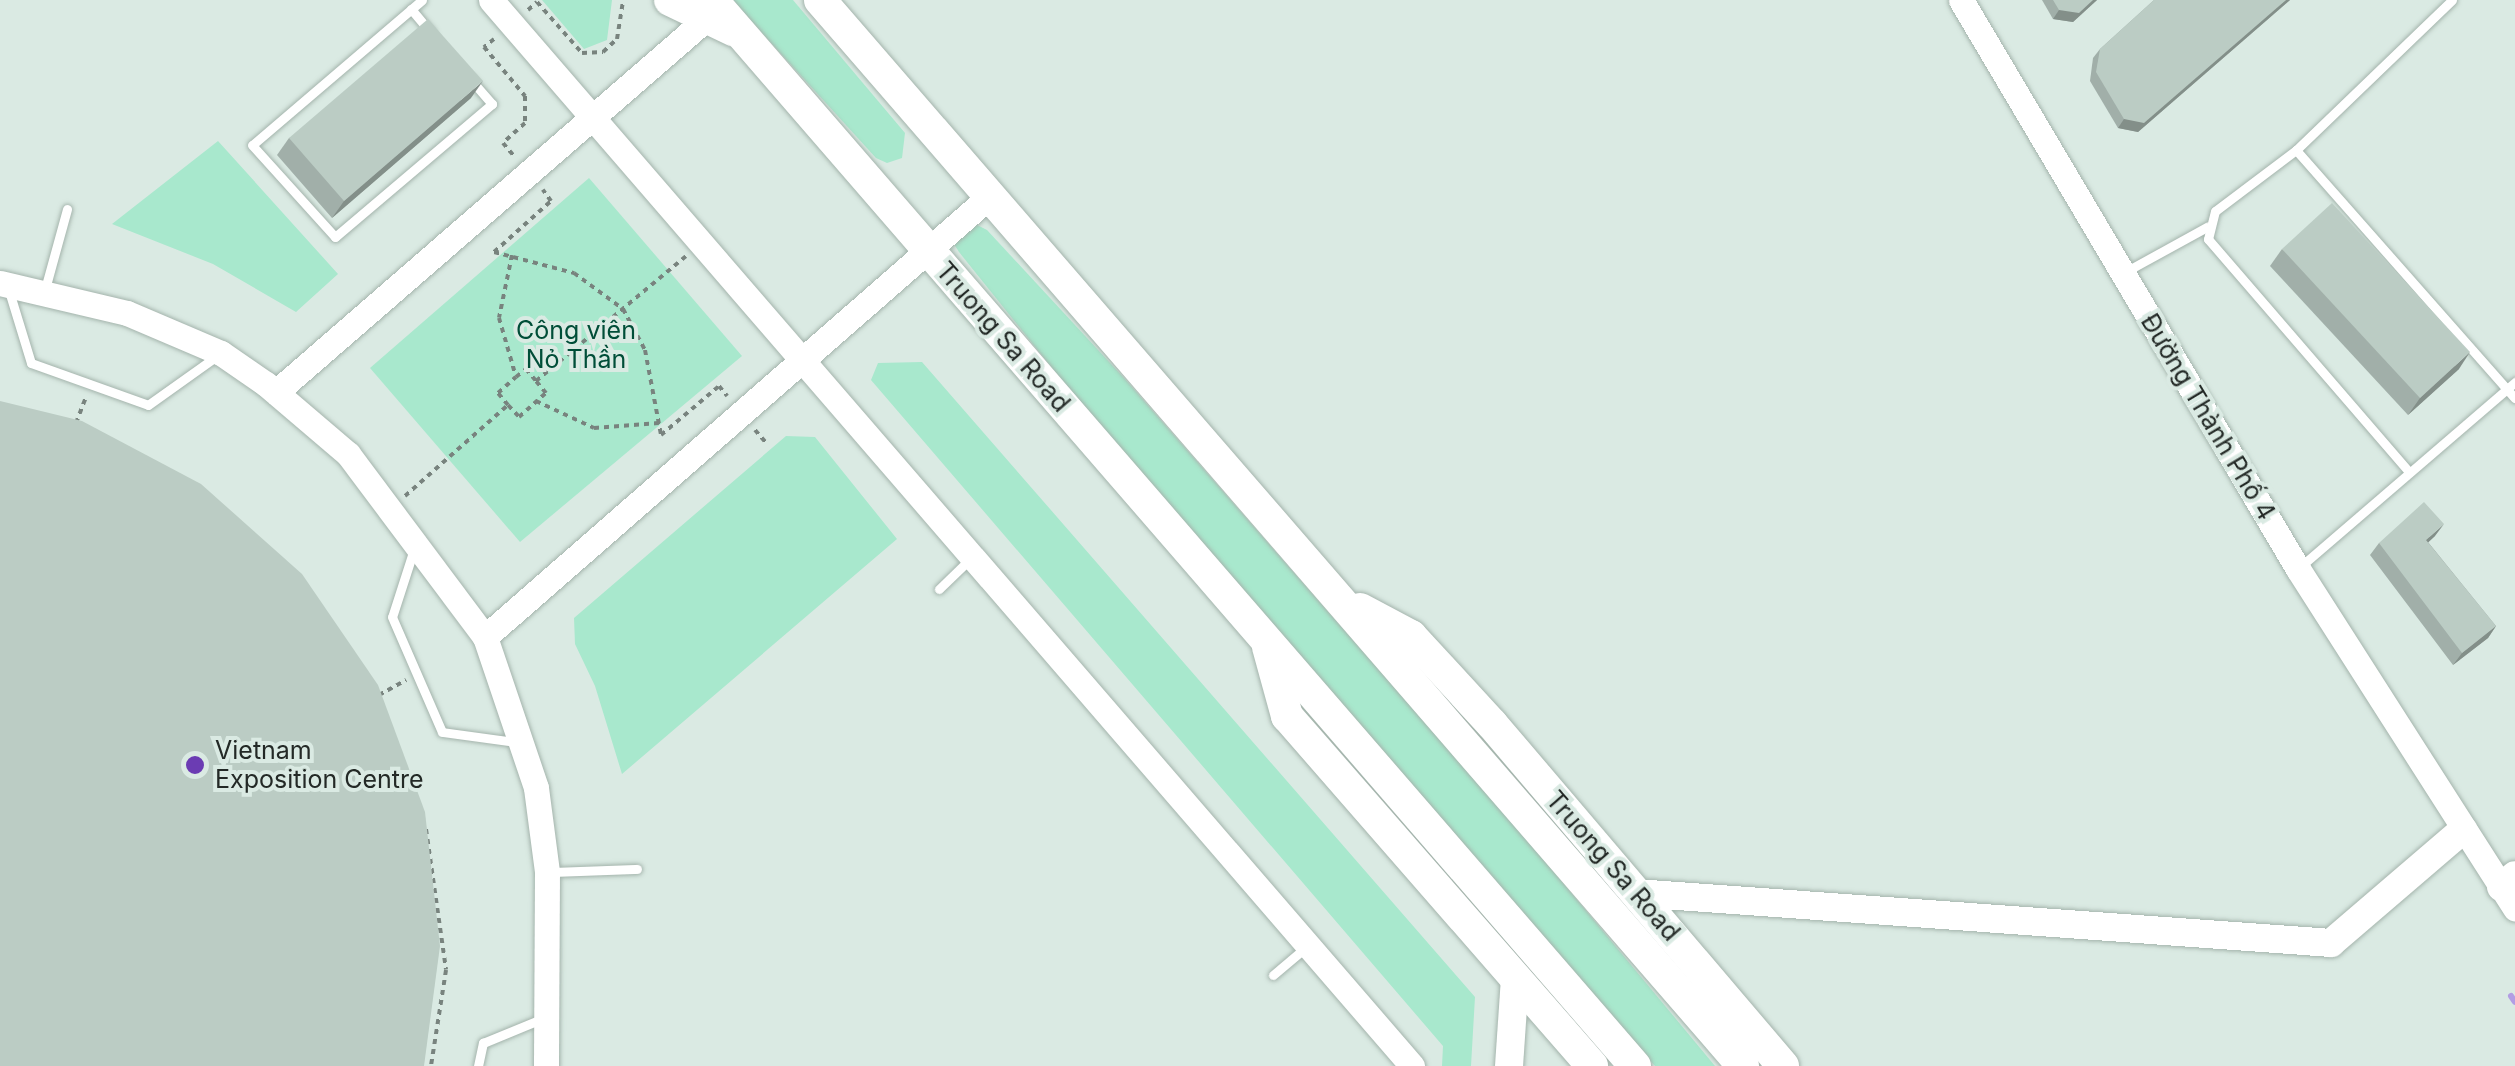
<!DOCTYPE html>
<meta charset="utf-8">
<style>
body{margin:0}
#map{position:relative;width:2515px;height:1066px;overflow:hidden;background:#daeae3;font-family:Inter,sans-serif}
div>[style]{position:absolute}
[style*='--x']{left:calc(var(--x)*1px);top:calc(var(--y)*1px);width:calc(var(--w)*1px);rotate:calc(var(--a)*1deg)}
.green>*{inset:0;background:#a8e8cd}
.stream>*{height:6px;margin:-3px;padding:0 3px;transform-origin:3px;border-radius:3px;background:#b29ee4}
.path>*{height:4px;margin-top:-2px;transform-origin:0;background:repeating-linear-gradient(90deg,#78837e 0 5px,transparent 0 10px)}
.roads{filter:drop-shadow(0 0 2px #a4b4ac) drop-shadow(0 0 2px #a4b4ac)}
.lane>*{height:9px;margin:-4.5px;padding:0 4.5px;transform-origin:4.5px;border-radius:4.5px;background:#fff}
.secondary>*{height:25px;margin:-12.5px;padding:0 12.5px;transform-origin:12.5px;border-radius:12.5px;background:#fff}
.primary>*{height:28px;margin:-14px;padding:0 14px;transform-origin:14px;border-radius:14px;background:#fff}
.highway>*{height:32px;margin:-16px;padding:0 16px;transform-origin:16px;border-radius:16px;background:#fff}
.wall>*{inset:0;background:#a1afa9}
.shaded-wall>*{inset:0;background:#838f89}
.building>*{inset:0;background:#bbccc4}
.dots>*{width:28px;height:28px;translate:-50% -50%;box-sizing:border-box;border:5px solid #daeae3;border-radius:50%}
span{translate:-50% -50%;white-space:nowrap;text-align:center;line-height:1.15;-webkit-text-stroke:8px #daeae3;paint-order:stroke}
.park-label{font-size:25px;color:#004e38}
.street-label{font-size:25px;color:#232926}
.poi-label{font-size:25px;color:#232926}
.left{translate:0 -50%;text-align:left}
</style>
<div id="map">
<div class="green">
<i style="clip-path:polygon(542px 0,612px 0,607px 40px,584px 49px)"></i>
<i style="clip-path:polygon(732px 0,793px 0,905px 133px,902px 158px,887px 163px,876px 158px)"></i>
<i style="clip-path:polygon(218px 141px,338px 274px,296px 312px,213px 264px,112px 224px)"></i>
<i style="clip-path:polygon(589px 178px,742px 356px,520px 542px,370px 368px)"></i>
<i style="clip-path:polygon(973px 223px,987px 230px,1124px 378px,1524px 836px,1715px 1066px,1655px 1066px,1125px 459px,959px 252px,954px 244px)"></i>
<i style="clip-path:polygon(922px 362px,1475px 997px,1471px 1066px,1442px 1066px,1443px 1046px,871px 380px,878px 363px)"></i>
<i style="clip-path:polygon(786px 436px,815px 437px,897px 539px,622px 774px,595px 686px,575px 644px,574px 618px)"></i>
</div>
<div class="stream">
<i style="--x:2511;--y:996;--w:7;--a:56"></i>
</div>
<div class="path">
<i style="--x:528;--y:10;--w:12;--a:-42"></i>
<i style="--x:537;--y:2;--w:68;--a:48.6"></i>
<i style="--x:582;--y:53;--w:21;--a:-3"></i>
<i style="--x:603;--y:52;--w:19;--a:-43"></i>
<i style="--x:617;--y:39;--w:39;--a:-81"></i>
<i style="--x:494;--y:39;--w:13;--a:141"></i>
<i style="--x:484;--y:47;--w:64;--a:50.1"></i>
<i style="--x:525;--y:96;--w:27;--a:90"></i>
<i style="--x:525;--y:123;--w:30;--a:138"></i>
<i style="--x:503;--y:143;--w:17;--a:50"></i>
<i style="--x:494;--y:252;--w:76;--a:-41.8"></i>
<i style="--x:551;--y:201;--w:14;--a:-126"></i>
<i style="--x:494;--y:252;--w:83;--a:14.7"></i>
<i style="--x:574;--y:273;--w:61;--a:36.3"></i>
<i style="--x:623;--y:309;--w:47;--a:61.8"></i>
<i style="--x:645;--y:350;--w:86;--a:79.3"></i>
<i style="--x:661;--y:435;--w:76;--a:-40.2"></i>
<i style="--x:719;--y:386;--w:13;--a:51"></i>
<i style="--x:512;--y:255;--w:64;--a:101.7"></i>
<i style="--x:499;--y:318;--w:61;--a:73.9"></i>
<i style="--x:516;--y:377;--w:13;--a:-39"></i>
<i style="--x:526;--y:369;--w:16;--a:50"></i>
<i style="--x:536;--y:401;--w:64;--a:25"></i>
<i style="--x:594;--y:428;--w:65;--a:-4.4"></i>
<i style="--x:508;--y:405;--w:16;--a:-130"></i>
<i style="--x:498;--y:393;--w:24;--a:-42"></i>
<i style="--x:76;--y:423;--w:26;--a:-69"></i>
<i style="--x:755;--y:430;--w:18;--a:49"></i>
<i style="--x:405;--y:496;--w:137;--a:-41.5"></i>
<i style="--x:508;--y:405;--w:16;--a:47"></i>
<i style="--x:519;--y:417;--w:36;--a:-42"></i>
<i style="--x:546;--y:393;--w:16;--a:-130"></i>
<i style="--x:536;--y:381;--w:195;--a:-39.8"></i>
<i style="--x:379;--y:695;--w:31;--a:-29"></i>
<i style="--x:426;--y:829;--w:142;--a:81.9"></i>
<i style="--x:446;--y:970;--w:97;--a:98.9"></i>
</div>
<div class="roads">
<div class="lane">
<i style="--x:422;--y:0;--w:223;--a:139.5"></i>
<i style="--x:252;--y:145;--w:124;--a:47.9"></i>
<i style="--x:335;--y:237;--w:206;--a:-40.3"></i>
<i style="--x:492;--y:104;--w:33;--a:-131"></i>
<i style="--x:2452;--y:0;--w:216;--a:136.1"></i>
<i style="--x:2296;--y:150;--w:331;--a:48.6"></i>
<i style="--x:411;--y:9;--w:31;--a:50"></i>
<i style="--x:2296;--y:150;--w:101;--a:143"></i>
<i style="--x:2215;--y:211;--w:29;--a:104"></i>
<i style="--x:2208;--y:239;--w:308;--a:49.2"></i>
<i style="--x:2125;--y:272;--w:94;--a:-28.8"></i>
<i style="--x:45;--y:289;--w:83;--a:-74.6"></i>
<i style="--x:9;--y:291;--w:75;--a:73"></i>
<i style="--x:31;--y:363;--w:124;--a:19.7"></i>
<i style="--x:148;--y:405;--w:86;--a:-35.5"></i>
<i style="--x:414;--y:549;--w:71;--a:107.9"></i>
<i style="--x:392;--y:617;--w:125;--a:66.5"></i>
<i style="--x:442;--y:732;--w:74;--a:7.8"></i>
<i style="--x:2300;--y:567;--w:284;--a:-40.7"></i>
<i style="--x:939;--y:589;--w:43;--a:-44.1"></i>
<i style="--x:550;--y:872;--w:87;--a:-2"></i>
<i style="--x:1273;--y:975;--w:42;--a:-40.2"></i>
<i style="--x:478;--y:1066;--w:24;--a:-78"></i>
<i style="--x:483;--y:1043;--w:66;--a:-22.3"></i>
</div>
<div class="secondary">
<i style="--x:491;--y:0;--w:1409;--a:49.17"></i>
<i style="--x:1961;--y:0;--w:661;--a:59.36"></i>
<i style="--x:2298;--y:569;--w:403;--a:57.4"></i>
<i style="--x:0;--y:283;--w:130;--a:13.3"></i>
<i style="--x:127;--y:313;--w:102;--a:23.1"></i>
<i style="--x:221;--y:353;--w:55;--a:34.6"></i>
<i style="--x:266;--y:384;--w:108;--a:40.5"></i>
<i style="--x:348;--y:454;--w:229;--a:53.2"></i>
<i style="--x:485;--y:637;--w:159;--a:71.3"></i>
<i style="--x:536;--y:788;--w:85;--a:82.5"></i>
<i style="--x:547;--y:872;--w:194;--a:90.3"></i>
<i style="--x:276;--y:392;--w:571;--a:-40.95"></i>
<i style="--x:485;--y:637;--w:670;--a:-41.13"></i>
</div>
<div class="primary">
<i style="--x:2501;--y:887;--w:18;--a:-41"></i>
<i style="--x:1636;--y:893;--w:697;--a:4.11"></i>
<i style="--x:2331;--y:943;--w:174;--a:-40.6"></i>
<i style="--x:1509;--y:1066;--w:87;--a:-86.1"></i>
</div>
<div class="highway">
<i style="--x:670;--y:0;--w:70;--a:25.5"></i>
<i style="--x:712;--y:0;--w:1410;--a:49.11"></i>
<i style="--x:820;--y:0;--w:1410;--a:49.11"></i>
<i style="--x:1360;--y:609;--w:58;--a:27.9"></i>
<i style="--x:1411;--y:636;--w:120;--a:47.4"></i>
<i style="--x:1492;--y:724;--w:449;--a:49.6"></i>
<i style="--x:1268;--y:647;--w:72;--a:74.6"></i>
<i style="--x:1287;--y:716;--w:464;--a:48.9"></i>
</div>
</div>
<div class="wall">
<i style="clip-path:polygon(2042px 0,2097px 0,2073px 22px,2053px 19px)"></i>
<i style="clip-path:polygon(2154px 0,2290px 0,2138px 132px,2118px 128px,2090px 81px,2093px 58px,2100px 49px)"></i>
<i style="clip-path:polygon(471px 98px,332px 218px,277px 155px,289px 138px)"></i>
<i style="clip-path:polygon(2282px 249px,2459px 369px,2408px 415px,2270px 266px)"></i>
<i style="clip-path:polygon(2435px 536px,2428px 542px,2496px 626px,2488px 638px,2453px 665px,2370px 555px,2379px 543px)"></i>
</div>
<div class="shaded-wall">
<i style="clip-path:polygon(2093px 0,2097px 0,2073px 22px,2053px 19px,2059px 10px)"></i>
<i style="clip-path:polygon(2286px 0,2290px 0,2138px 132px,2118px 128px,2124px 119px)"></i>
<i style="clip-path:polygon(483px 81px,471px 98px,332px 218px,344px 201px)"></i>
<i style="clip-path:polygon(2470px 352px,2459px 369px,2408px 415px,2420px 398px)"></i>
<i style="clip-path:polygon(2444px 524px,2435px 536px,2418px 552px,2426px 540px)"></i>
<i style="clip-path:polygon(2496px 626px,2488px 638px,2453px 665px,2462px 653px)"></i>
</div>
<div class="building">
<i style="clip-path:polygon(2053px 0,2093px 0,2079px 13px,2059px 10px)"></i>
<i style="clip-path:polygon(2154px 0,2286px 0,2144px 123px,2124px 119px,2096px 72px,2100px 49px)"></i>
<i style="clip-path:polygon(428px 19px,483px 81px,344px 201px,289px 138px)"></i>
<i style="clip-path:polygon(2332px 203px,2470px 352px,2420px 398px,2282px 249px)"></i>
<i style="clip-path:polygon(0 401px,82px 421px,201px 484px,302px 574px,378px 685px,425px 812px,440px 946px,424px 1066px,0 1066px)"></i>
<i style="clip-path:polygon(2424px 502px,2444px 524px,2426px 540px,2496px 626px,2462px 653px,2379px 543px)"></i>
</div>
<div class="dots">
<i style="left:195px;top:765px;background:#6b3cb3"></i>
</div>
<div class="park-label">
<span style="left:576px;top:345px">Công viên<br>Nỏ Thần</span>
</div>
<div class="street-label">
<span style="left:1003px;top:337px;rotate:49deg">Truong Sa Road</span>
<span style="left:2208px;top:417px;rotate:59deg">Đường Thành Phố 4</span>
<span style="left:1613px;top:866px;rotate:49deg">Truong Sa Road</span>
</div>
<div class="poi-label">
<span class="left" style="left:215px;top:765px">Vietnam<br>Exposition Centre</span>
</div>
</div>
